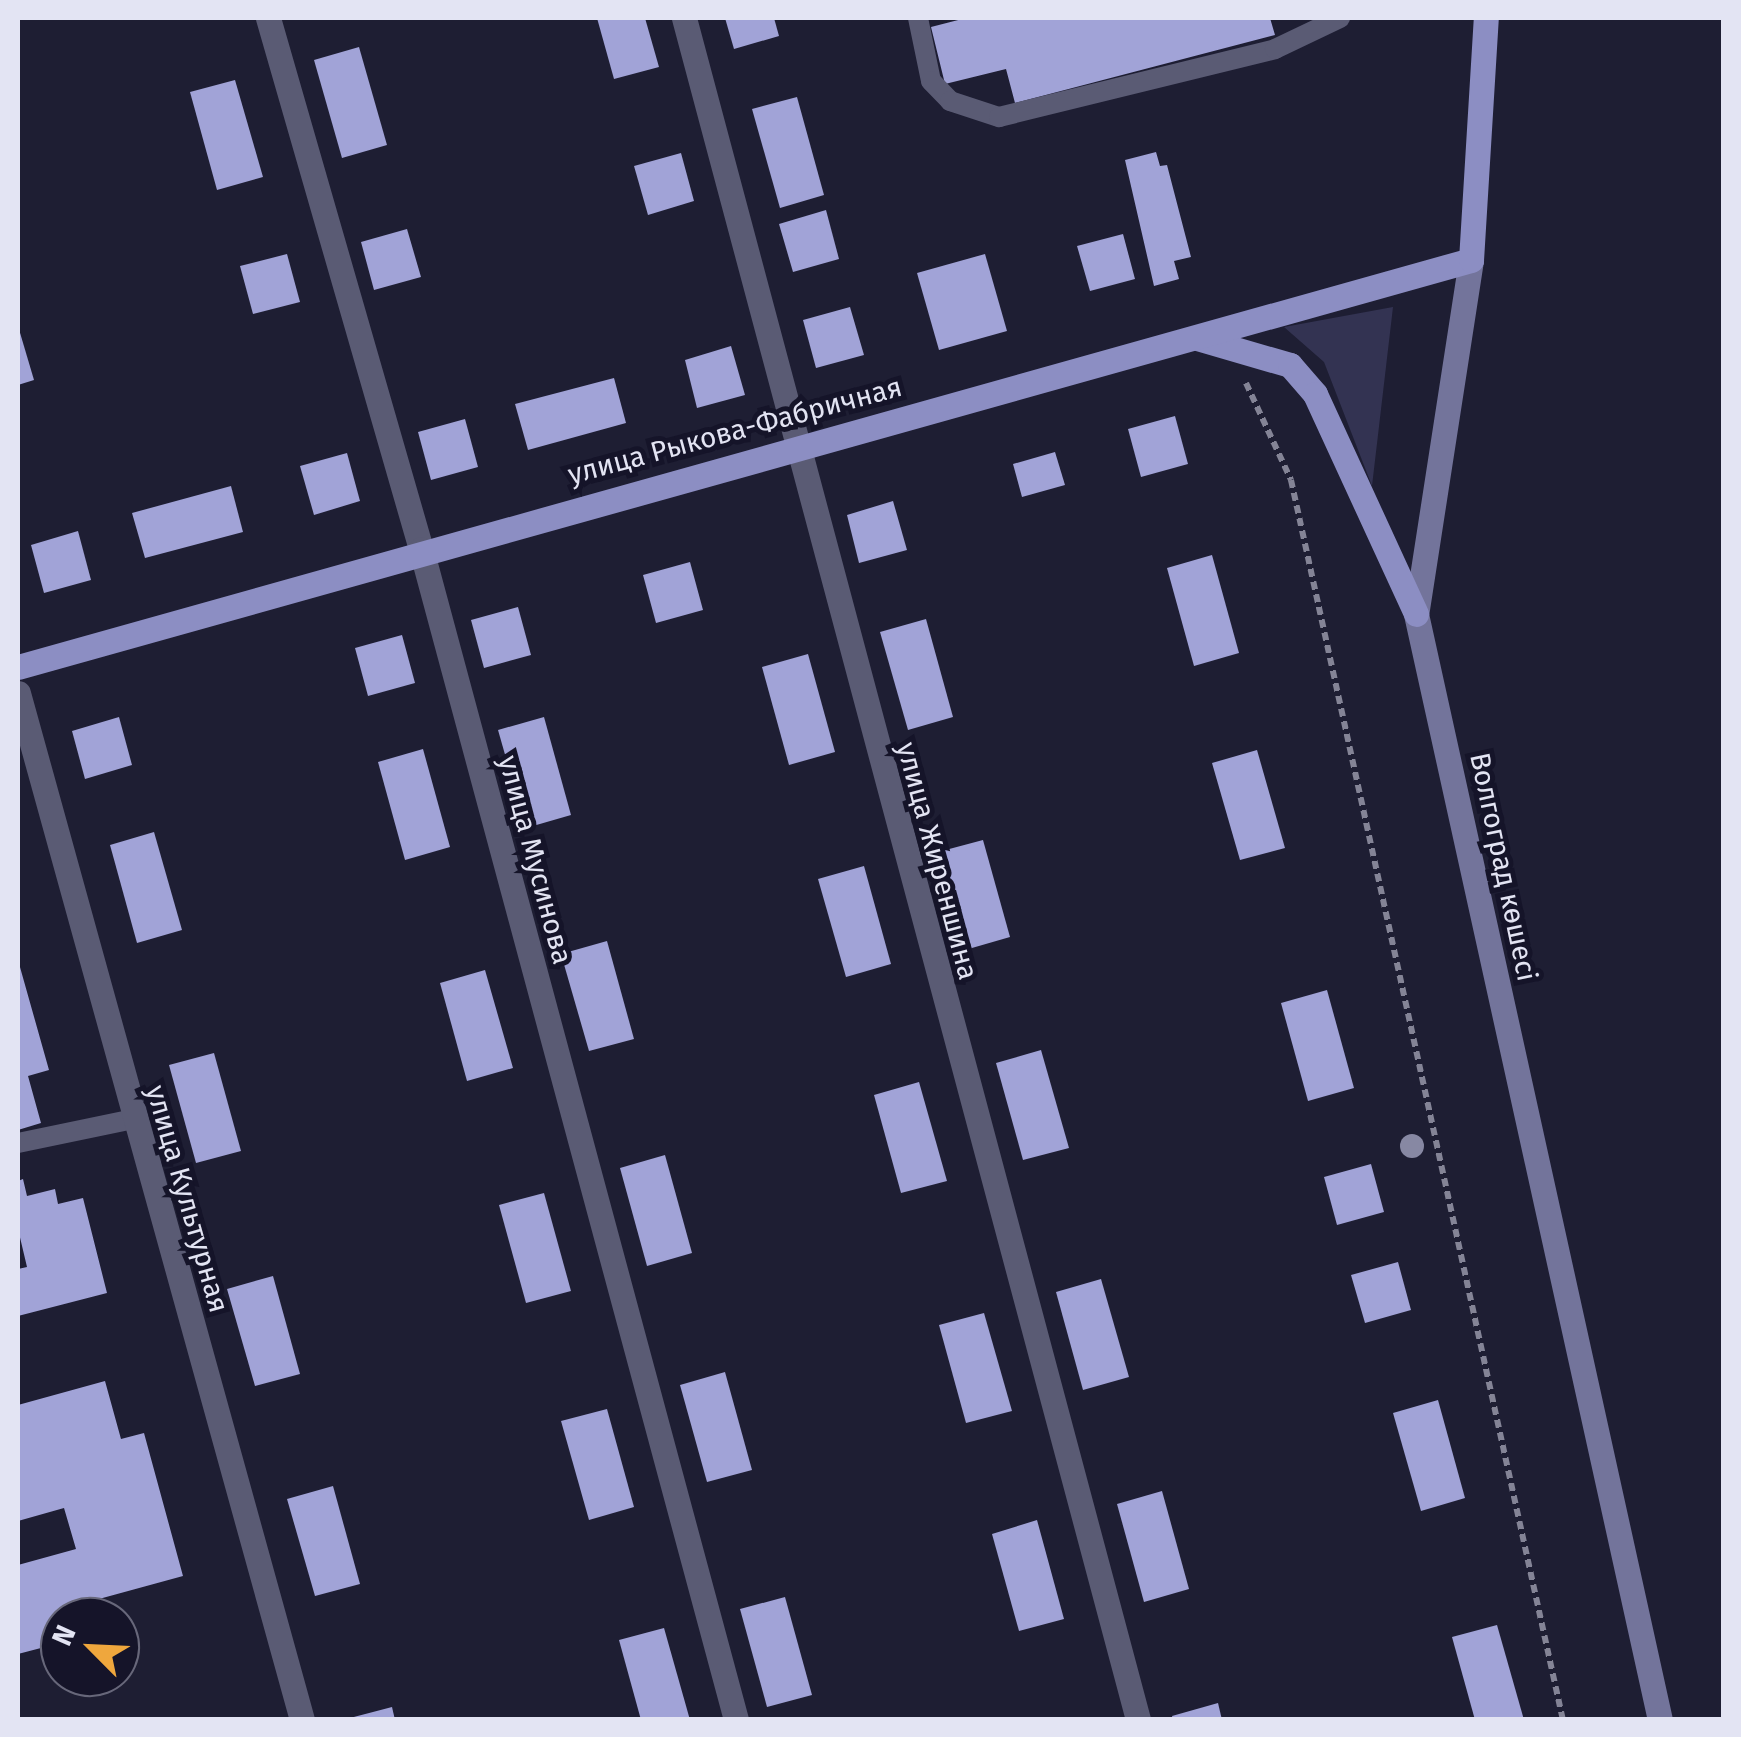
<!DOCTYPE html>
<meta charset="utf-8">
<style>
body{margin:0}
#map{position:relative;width:1741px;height:1737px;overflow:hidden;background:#1e1e33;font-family:"Fira Sans",sans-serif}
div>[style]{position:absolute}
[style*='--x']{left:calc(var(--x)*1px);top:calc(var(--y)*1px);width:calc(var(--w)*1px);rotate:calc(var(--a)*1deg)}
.green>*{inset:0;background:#333352}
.building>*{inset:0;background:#a1a3d7}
.path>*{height:6px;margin-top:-3px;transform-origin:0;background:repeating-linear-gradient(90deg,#848496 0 8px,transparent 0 13px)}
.lane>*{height:20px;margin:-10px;padding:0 10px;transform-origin:10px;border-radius:10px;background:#5a5b74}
.street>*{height:25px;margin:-12.5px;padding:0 12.5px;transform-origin:12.5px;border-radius:12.5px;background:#5a5b74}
.secondary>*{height:25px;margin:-12.5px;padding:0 12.5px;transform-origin:12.5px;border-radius:12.5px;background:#73749b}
.primary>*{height:25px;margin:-12.5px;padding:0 12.5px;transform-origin:12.5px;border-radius:12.5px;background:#8c8ec3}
.trees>*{width:24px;height:24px;margin:-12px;border-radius:50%;background:#8788a3}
span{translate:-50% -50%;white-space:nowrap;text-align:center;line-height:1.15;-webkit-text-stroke:10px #151429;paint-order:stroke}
.street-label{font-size:28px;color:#e3e4f3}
.frame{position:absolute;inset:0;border:20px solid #e3e4f3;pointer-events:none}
.north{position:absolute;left:40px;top:1597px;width:100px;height:100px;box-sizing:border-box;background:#151429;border:2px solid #67677a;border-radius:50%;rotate:294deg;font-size:28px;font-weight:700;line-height:40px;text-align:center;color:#e3e4f3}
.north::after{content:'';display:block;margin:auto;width:35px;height:45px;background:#efa73d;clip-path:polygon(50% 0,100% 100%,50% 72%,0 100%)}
</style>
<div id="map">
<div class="green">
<i style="clip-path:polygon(1393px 307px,1372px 486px,1324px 362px,1284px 327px)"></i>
</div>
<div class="building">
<i style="clip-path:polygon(597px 18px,645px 18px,659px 67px,614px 79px)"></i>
<i style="clip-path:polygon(725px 18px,774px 18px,779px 36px,734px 49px)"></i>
<i style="clip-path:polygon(966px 18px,1270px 18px,1275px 35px,1015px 103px,1006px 69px,945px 84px,931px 27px)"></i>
<i style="clip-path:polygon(359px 47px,387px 145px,342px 158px,314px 60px)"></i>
<i style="clip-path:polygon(235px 80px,263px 177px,217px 190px,190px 92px)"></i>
<i style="clip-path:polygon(797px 97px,824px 195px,780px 208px,752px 109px)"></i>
<i style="clip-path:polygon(1156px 152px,1160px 166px,1167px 165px,1191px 257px,1174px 261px,1179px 279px,1154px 286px,1125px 160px)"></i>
<i style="clip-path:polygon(681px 153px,694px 201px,648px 215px,634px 166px)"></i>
<i style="clip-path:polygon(826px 210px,839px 259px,793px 272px,779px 224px)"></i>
<i style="clip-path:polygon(407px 229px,421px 277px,374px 290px,361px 242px)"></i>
<i style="clip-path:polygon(1123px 234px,1135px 279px,1090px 291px,1077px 246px)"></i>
<i style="clip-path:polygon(287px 254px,300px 302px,253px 314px,240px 266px)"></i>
<i style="clip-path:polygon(985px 254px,1007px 331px,939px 350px,917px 273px)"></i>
<i style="clip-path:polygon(850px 307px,864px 355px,816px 368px,803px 320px)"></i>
<i style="clip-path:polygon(18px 326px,34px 380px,18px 385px)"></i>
<i style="clip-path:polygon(731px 346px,745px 395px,697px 408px,685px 360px)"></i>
<i style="clip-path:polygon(614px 378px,626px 423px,528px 450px,515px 404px)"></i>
<i style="clip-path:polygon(1175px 416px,1188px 464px,1141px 477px,1128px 429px)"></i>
<i style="clip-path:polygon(465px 419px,478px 467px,431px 480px,418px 432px)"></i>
<i style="clip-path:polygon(1055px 452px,1065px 485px,1022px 497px,1013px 464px)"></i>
<i style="clip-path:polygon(347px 453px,360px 501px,314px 515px,300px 466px)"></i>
<i style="clip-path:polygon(231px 486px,243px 532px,145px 558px,132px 513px)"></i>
<i style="clip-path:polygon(893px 501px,907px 550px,859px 563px,847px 515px)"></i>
<i style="clip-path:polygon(78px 531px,91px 580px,44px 593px,31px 545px)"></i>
<i style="clip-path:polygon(1212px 555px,1239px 653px,1194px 666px,1167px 568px)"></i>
<i style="clip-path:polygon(690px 562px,703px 610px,656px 623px,643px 575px)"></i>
<i style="clip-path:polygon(518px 607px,531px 655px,484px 668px,471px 620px)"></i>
<i style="clip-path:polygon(926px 619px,953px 717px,908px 730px,880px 632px)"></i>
<i style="clip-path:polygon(402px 635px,415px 683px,368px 696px,355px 648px)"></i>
<i style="clip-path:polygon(808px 654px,835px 752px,789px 765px,762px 667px)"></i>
<i style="clip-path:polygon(119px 717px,132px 765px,85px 779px,72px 731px)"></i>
<i style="clip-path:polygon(544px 717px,571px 815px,526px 828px,498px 730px)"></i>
<i style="clip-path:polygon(423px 749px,450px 847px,405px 860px,378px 762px)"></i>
<i style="clip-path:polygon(1257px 750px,1285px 848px,1240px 860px,1212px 763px)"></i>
<i style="clip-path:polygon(154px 832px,182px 930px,137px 943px,110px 845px)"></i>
<i style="clip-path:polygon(983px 840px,1010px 937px,965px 950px,938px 852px)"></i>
<i style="clip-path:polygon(864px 866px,891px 964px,846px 977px,818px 879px)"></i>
<i style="clip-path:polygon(607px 941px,634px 1039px,589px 1051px,561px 954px)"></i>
<i style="clip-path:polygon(18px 960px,49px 1070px,28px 1076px,41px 1123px,18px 1130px)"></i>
<i style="clip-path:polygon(485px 970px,513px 1068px,467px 1081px,440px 983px)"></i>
<i style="clip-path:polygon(1327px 990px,1354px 1088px,1308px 1101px,1281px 1003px)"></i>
<i style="clip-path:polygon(1041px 1050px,1069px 1148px,1023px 1160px,996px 1063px)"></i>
<i style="clip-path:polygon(214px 1053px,241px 1151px,196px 1163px,169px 1065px)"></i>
<i style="clip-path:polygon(919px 1082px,947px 1181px,901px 1193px,874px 1095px)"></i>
<i style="clip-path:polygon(665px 1155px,692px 1253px,647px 1266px,620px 1168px)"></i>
<i style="clip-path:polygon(1371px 1164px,1384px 1212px,1337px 1225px,1324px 1177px)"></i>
<i style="clip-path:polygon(23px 1179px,27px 1196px,55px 1189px,58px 1204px,83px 1198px,107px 1293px,18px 1316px,18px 1269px,27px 1267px,18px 1229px,18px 1181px)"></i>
<i style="clip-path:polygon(544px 1193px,571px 1291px,526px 1303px,499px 1205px)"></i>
<i style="clip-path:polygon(1398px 1262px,1411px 1310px,1365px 1323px,1351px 1275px)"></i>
<i style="clip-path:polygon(273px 1276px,300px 1374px,255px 1386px,227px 1289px)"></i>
<i style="clip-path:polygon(1101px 1279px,1129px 1377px,1083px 1390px,1056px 1292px)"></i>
<i style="clip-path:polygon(984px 1313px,1012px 1411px,966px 1423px,939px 1325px)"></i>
<i style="clip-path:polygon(725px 1372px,752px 1470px,707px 1482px,680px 1385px)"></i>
<i style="clip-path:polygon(105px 1381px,121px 1439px,144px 1433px,183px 1576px,77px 1605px,80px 1617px,60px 1617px,60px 1643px,18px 1654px,18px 1565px,76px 1549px,64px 1508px,18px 1521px,18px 1405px)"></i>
<i style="clip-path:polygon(1438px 1400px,1465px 1498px,1421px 1511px,1393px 1413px)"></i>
<i style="clip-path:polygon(607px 1409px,634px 1507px,589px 1520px,561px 1421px)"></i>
<i style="clip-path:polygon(333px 1486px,360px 1584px,315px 1596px,287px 1499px)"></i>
<i style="clip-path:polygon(1162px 1491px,1189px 1589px,1144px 1602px,1117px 1504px)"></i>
<i style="clip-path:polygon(1037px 1520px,1064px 1619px,1019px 1631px,992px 1534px)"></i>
<i style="clip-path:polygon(785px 1597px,812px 1695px,767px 1707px,740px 1609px)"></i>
<i style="clip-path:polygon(1497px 1625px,1524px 1720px,1475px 1720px,1452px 1637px)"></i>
<i style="clip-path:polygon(664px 1628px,690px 1720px,641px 1720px,619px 1640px)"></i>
<i style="clip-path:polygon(1218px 1703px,1222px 1720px,1173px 1720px,1172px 1716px)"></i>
<i style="clip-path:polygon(392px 1707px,395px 1720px,350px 1720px,350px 1718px)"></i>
</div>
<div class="path">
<i style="--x:1246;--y:383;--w:107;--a:65.1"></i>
<i style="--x:1291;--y:480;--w:1269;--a:77.63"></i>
</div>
<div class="lane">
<i style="--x:918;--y:18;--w:64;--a:78.3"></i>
<i style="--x:931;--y:81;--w:28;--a:46"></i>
<i style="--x:950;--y:101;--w:52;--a:18.1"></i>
<i style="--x:999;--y:117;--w:284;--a:-13.8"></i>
<i style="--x:1275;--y:49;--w:72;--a:-25.5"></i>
<i style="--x:18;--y:1143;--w:118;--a:-11.7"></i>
</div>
<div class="street">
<i style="--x:268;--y:18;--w:553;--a:73.93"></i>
<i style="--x:421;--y:549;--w:1213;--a:74.94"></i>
<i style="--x:684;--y:18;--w:1762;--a:75.06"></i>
<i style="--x:18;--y:693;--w:1066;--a:74.54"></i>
</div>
<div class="secondary">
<i style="--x:1471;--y:260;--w:358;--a:98.8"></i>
<i style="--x:1416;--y:614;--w:1133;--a:77.56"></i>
</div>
<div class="primary">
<i style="--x:1197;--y:338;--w:97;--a:16.2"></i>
<i style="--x:1290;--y:365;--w:38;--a:49"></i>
<i style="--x:1315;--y:394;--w:242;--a:65.3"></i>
<i style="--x:18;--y:667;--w:1509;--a:-15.65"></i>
<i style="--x:1471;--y:260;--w:242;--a:-86.5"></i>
</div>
<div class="trees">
<i style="left:1412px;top:1146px"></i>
</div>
<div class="street-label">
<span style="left:735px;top:431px;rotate:-15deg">улица Рыкова-Фабричная</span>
<span style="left:535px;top:860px;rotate:75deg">улица Мусинова</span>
<span style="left:937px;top:861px;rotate:75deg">улица Жиреншина</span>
<span style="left:1503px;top:867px;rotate:78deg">Волгоград көшесі</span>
<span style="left:187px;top:1199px;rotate:74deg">улица Культурная</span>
</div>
<div class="frame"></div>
<div class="north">N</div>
</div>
